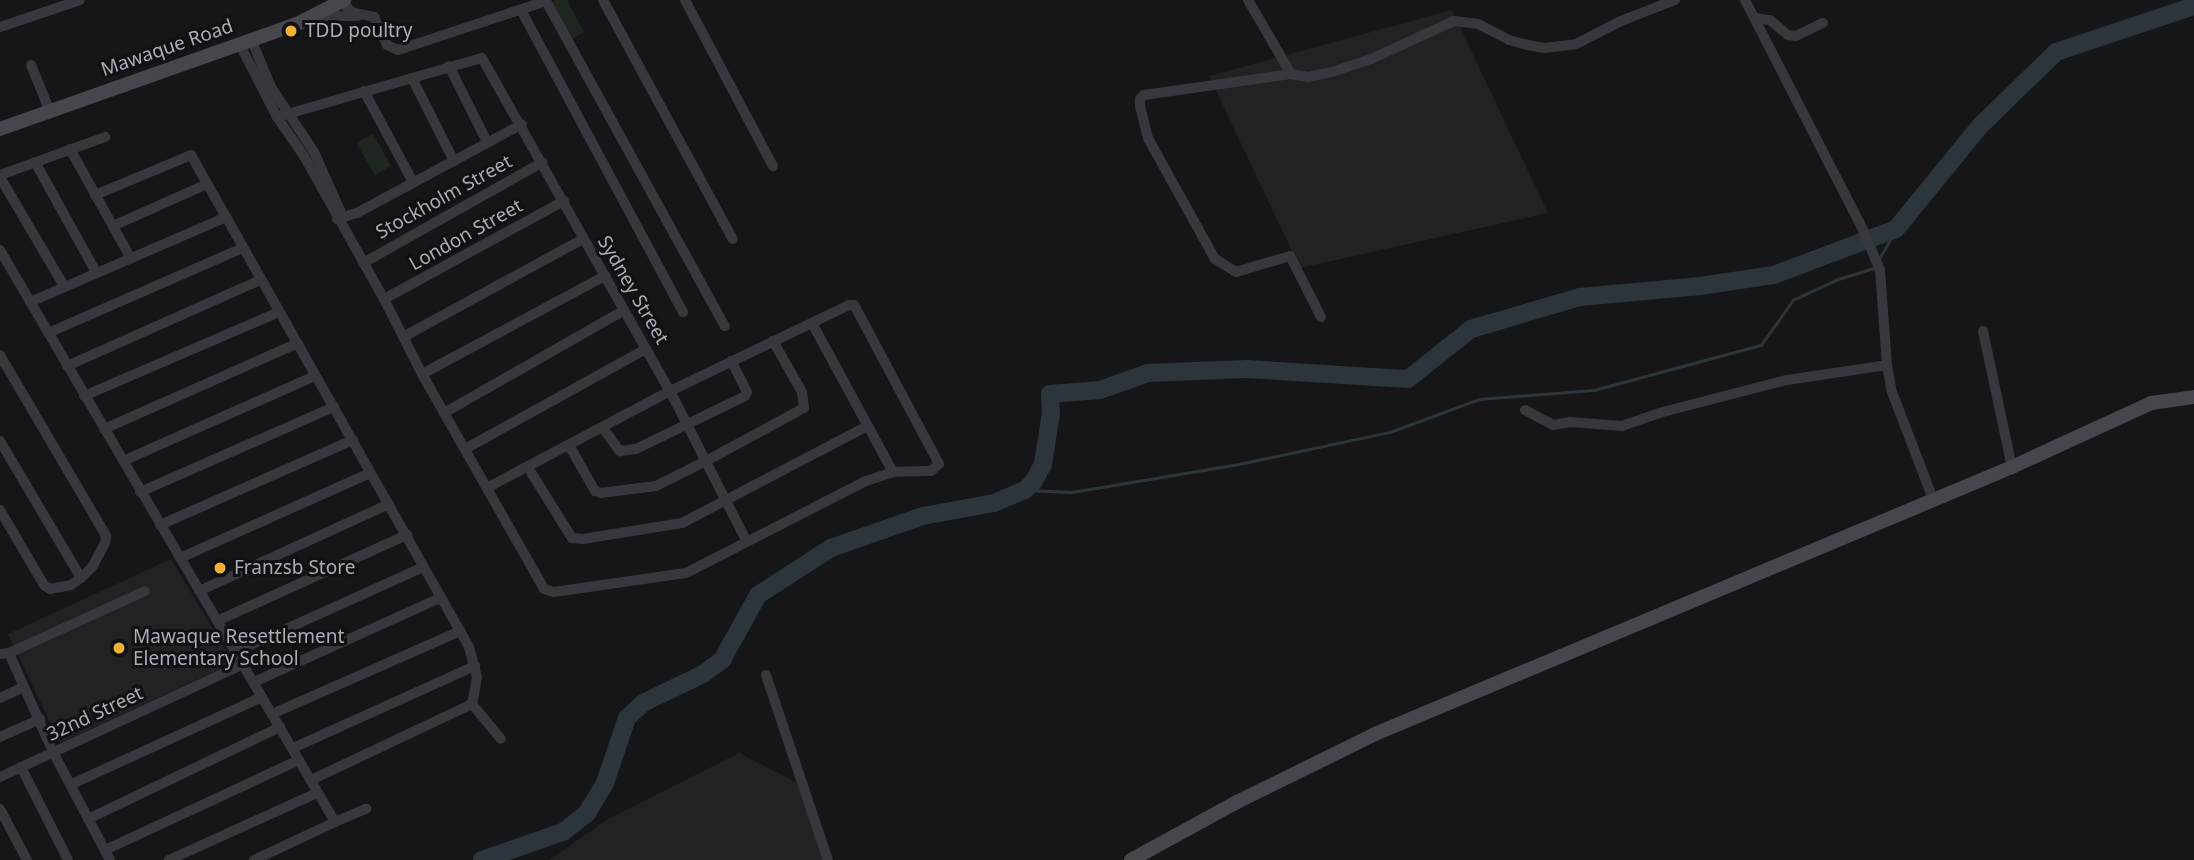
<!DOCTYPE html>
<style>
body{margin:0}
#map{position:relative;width:2194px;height:860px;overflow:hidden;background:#161618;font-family:"Noto Sans",sans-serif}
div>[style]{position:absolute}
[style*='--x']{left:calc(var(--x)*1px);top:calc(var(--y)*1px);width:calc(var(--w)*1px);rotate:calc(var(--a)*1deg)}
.built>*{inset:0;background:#222225}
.green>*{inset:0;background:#1e261f}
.stream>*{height:2.5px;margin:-1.25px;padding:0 1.25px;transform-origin:1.25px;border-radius:1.25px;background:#2c353c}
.river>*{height:18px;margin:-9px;padding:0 9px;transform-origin:9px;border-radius:9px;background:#2c353c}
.street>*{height:10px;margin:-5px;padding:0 5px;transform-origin:5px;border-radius:5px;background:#37383d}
.secondary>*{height:14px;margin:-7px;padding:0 7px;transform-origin:7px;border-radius:7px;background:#45474d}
.dots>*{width:19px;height:19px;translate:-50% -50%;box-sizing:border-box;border:4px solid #111113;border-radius:50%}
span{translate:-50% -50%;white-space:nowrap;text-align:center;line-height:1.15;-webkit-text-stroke:6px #111113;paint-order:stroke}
.poi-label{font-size:19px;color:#a8adb8}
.left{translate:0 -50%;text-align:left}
.street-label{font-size:19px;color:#a8adb8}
</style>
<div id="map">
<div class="built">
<i style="clip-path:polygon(1452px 10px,1548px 213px,1300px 268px,1209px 76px)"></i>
<i style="clip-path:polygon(171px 559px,233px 663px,60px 743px,8px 634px)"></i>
<i style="clip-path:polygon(739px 753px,798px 783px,825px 860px,549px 860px,608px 819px)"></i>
</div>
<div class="green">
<i style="clip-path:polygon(555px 0,567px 0,584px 32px,570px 40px,550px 3px)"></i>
<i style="clip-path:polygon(373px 134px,391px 166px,375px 175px,356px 143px)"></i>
</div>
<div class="stream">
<i style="--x:1879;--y:259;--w:34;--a:-60"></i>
<i style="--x:1025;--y:490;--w:47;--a:2.4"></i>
<i style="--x:1072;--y:492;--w:169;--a:-9.5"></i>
<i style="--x:1239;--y:464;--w:154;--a:-12"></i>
<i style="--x:1390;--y:432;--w:95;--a:-20.3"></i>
<i style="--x:1479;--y:399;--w:115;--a:-4.5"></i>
<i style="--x:1594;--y:390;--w:173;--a:-15.1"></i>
<i style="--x:1761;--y:345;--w:55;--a:-54.6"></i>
<i style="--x:1793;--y:300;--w:50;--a:-25"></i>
<i style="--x:1838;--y:279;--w:38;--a:-17"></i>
</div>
<div class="river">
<i style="--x:482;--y:860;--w:86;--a:-19.1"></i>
<i style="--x:563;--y:832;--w:31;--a:-38"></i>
<i style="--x:587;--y:813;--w:35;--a:-59"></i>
<i style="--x:605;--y:783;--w:69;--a:-71.3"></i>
<i style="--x:627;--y:718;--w:22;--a:-43"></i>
<i style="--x:643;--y:703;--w:67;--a:-25.8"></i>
<i style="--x:703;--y:674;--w:24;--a:-36"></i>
<i style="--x:722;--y:660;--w:74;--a:-61"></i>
<i style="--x:758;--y:595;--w:87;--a:-32.8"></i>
<i style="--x:831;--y:548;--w:97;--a:-19.2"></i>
<i style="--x:923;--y:516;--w:72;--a:-10.4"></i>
<i style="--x:994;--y:503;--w:34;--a:-23"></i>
<i style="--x:1025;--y:490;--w:13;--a:-45"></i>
<i style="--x:1034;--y:481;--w:19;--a:-62"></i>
<i style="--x:1043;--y:464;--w:52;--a:-81.1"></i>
<i style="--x:1051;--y:413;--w:19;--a:-93"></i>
<i style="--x:1050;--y:394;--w:50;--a:-4.6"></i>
<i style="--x:1100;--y:390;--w:51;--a:-19.5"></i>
<i style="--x:1148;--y:373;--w:99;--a:-2.3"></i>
<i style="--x:1247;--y:369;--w:161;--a:3.6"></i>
<i style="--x:1408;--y:379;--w:80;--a:-38.4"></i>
<i style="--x:1471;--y:329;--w:114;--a:-16.4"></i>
<i style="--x:1580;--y:297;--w:121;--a:-5.2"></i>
<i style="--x:1700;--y:286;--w:75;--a:-8.5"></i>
<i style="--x:1774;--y:275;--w:130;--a:-20.7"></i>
<i style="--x:1896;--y:229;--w:133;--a:-50.8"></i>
<i style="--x:1980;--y:126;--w:106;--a:-44.2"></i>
<i style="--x:2056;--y:52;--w:145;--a:-18.4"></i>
</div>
<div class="street">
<i style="--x:603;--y:0;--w:272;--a:61.5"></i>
<i style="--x:685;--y:0;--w:188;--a:62.1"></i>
<i style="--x:1248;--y:0;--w:86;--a:59.8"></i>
<i style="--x:1745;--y:0;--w:259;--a:62.8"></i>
<i style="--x:1863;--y:230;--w:43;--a:67"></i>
<i style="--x:1880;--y:270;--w:95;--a:85.8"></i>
<i style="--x:1887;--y:365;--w:27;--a:80"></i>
<i style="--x:1892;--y:392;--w:115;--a:69"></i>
<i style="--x:342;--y:2;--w:14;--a:45"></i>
<i style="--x:352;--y:12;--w:23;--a:13"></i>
<i style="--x:374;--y:17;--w:31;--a:65"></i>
<i style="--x:387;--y:45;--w:12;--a:24"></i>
<i style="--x:398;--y:50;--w:156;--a:-18.3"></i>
<i style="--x:546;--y:1;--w:371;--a:61.2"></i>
<i style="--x:521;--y:10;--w:343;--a:61.8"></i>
<i style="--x:318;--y:16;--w:40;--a:0"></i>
<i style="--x:1755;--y:18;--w:15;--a:8"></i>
<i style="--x:1770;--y:20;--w:23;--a:40"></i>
<i style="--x:1788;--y:35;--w:8;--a:7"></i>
<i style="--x:1796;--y:36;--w:30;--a:-26"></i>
<i style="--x:0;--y:27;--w:84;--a:-18.6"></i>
<i style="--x:251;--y:39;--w:52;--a:67.4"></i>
<i style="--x:271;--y:87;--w:78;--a:56.5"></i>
<i style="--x:314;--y:152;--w:71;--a:66"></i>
<i style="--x:239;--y:43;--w:83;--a:62.8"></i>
<i style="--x:277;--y:117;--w:47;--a:55.3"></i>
<i style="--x:304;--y:156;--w:164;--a:60.8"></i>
<i style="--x:384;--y:299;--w:84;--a:63.1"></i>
<i style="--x:422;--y:374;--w:247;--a:60.4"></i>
<i style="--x:544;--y:589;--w:10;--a:17"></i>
<i style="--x:554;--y:592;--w:133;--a:-8.2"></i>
<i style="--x:686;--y:573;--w:202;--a:-27.1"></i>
<i style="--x:866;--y:481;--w:28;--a:-18"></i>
<i style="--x:893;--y:472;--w:38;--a:-2"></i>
<i style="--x:931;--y:471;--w:11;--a:-41"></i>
<i style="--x:939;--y:464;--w:180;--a:-118.1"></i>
<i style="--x:854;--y:305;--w:5;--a:180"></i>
<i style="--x:849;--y:305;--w:199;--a:154.3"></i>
<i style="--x:670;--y:391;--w:207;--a:152.1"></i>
<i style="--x:31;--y:65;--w:48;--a:67.8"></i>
<i style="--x:449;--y:66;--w:85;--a:63.4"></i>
<i style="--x:412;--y:78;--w:93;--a:63.2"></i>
<i style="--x:364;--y:91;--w:103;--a:61.7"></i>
<i style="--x:277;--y:117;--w:213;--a:-16.1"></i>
<i style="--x:482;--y:58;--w:382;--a:60.6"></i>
<i style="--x:670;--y:391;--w:169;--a:63"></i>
<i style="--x:70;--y:149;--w:124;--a:60.9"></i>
<i style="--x:35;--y:162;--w:126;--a:61"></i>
<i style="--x:0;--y:175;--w:112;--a:-19.9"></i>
<i style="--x:0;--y:177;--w:126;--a:59.6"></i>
<i style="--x:95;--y:195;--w:104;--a:-22.6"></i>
<i style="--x:191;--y:155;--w:565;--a:60.53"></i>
<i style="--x:469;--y:647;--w:31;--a:75"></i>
<i style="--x:477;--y:677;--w:27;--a:100"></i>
<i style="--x:472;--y:704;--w:178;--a:154.7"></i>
<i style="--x:337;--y:219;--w:21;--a:-17"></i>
<i style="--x:357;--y:213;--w:187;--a:-28.3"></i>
<i style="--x:113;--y:226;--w:103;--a:-24.1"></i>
<i style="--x:0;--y:250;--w:663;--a:59.64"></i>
<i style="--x:335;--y:822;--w:34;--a:-23"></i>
<i style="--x:363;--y:263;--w:206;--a:-29.3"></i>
<i style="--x:384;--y:299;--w:205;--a:-28.6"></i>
<i style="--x:30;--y:302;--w:214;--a:-23.4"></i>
<i style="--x:1321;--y:317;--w:68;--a:-116.9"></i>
<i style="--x:1290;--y:256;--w:56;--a:163.5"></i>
<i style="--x:1236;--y:272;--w:25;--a:-148"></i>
<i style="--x:1215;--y:259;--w:138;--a:-119"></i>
<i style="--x:1148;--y:138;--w:33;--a:-104"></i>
<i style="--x:1140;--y:106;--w:7;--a:-90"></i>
<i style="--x:1140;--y:99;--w:6;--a:-45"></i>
<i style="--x:1144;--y:95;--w:148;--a:-8.1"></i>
<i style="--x:1291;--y:74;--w:17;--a:10"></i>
<i style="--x:1308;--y:77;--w:25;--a:-12"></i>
<i style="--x:1332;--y:72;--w:41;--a:-18.4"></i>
<i style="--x:1371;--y:59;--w:91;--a:-24.6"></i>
<i style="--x:1454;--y:21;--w:24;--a:7"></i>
<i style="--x:1478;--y:24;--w:35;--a:27"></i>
<i style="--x:1509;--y:40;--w:20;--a:15"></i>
<i style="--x:1528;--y:45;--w:17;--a:10"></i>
<i style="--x:1545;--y:48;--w:31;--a:-7"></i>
<i style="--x:1576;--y:44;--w:51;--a:-27.1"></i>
<i style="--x:1621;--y:21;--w:58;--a:-21.3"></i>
<i style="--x:812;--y:323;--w:170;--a:61.5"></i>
<i style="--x:1983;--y:331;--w:139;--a:78"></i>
<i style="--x:48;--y:333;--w:213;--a:-23.6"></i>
<i style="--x:405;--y:336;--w:203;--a:-28.6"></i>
<i style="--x:0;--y:355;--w:210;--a:59.6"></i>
<i style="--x:106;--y:536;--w:7;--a:98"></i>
<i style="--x:105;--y:543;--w:27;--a:118"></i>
<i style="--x:92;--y:567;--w:16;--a:135"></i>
<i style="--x:81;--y:578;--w:12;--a:145"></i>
<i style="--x:71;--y:585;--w:21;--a:169"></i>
<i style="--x:50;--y:589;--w:7;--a:-146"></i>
<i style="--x:44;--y:585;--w:87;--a:-120.4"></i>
<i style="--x:67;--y:366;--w:211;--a:-24"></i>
<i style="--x:422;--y:374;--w:208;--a:-28.2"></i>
<i style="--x:84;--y:396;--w:212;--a:-23.3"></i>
<i style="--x:1525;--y:410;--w:32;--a:28"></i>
<i style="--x:1553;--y:425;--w:17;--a:-10"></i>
<i style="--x:1570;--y:422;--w:52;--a:4.4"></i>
<i style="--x:1622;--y:426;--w:39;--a:-19"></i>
<i style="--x:1659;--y:413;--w:132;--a:-14.5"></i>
<i style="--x:1787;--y:380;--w:101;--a:-8.5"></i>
<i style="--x:444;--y:413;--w:206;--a:-29.7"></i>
<i style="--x:603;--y:428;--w:29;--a:54"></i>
<i style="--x:620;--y:451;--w:16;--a:-7"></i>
<i style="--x:636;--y:449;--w:121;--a:-25.9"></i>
<i style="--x:745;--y:396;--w:4;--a:-63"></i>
<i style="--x:747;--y:392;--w:35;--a:-117"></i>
<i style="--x:104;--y:429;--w:212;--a:-23.9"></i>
<i style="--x:0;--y:441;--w:159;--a:59.4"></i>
<i style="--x:570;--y:447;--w:51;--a:60.4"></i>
<i style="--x:595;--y:491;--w:6;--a:18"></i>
<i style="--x:601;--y:493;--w:55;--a:-7.3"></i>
<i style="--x:656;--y:486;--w:56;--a:-26.6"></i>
<i style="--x:706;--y:461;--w:111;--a:-28.4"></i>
<i style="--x:804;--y:408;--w:16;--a:-97"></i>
<i style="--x:802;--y:392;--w:59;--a:-119.6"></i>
<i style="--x:465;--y:449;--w:207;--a:-28.9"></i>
<i style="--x:123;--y:461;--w:210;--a:-23.9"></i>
<i style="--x:529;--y:469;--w:81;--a:58.1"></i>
<i style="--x:572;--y:538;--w:11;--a:5"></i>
<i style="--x:583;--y:539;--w:100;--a:-9.2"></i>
<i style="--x:682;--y:523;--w:208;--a:-27.6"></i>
<i style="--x:140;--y:492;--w:212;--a:-23.7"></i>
<i style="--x:160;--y:525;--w:211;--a:-23.8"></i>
<i style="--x:180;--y:558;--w:208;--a:-24.1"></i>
<i style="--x:199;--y:591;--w:209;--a:-24.6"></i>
<i style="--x:217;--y:621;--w:209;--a:-24.4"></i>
<i style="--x:235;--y:652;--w:206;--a:-24.3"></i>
<i style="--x:9;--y:653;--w:149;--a:-24.5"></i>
<i style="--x:0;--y:654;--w:9;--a:-6"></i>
<i style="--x:9;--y:653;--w:108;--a:66"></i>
<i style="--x:53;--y:752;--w:122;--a:62.2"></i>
<i style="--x:766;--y:675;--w:195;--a:71.5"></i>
<i style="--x:254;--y:682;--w:204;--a:-24.3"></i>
<i style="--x:0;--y:698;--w:26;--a:-25"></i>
<i style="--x:472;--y:704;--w:45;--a:50.4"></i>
<i style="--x:272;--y:714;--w:206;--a:-23.8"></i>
<i style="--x:0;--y:737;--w:44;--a:-24.2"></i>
<i style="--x:293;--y:748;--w:200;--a:-24.3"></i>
<i style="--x:21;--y:767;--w:104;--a:63.2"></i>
<i style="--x:0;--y:777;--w:268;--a:-24.9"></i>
<i style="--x:72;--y:784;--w:209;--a:-24.6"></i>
<i style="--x:0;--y:809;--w:58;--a:62.1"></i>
<i style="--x:88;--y:819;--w:213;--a:-25.6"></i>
<i style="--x:105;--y:850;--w:214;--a:-24.9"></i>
<i style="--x:169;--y:860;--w:162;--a:-24.4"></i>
<i style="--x:254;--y:860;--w:89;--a:-25.1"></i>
</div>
<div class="secondary">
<i style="--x:0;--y:129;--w:315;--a:-19.5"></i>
<i style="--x:297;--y:24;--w:53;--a:-27.1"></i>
<i style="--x:1131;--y:860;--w:121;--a:-28.7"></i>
<i style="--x:1237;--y:802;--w:154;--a:-26.2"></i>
<i style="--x:1375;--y:734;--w:691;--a:-22.74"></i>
<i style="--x:2012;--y:467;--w:153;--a:-24.7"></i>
<i style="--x:2151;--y:403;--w:43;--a:-7.9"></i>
</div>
<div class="dots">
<i style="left:291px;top:31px;background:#f2b134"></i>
<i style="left:220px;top:568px;background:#f2b134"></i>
<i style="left:119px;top:648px;background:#f2b134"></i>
</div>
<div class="poi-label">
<span class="left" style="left:305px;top:31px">TDD poultry</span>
<span class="left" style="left:234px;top:568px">Franzsb Store</span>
<span class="left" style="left:133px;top:648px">Mawaque Resettlement<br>Elementary School</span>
</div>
<div class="street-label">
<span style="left:167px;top:48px;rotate:-19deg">Mawaque Road</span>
<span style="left:444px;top:197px;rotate:-29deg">Stockholm Street</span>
<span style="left:466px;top:235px;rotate:-29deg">London Street</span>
<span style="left:633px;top:290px;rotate:60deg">Sydney Street</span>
<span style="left:95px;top:714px;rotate:-25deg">32nd Street</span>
</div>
</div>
